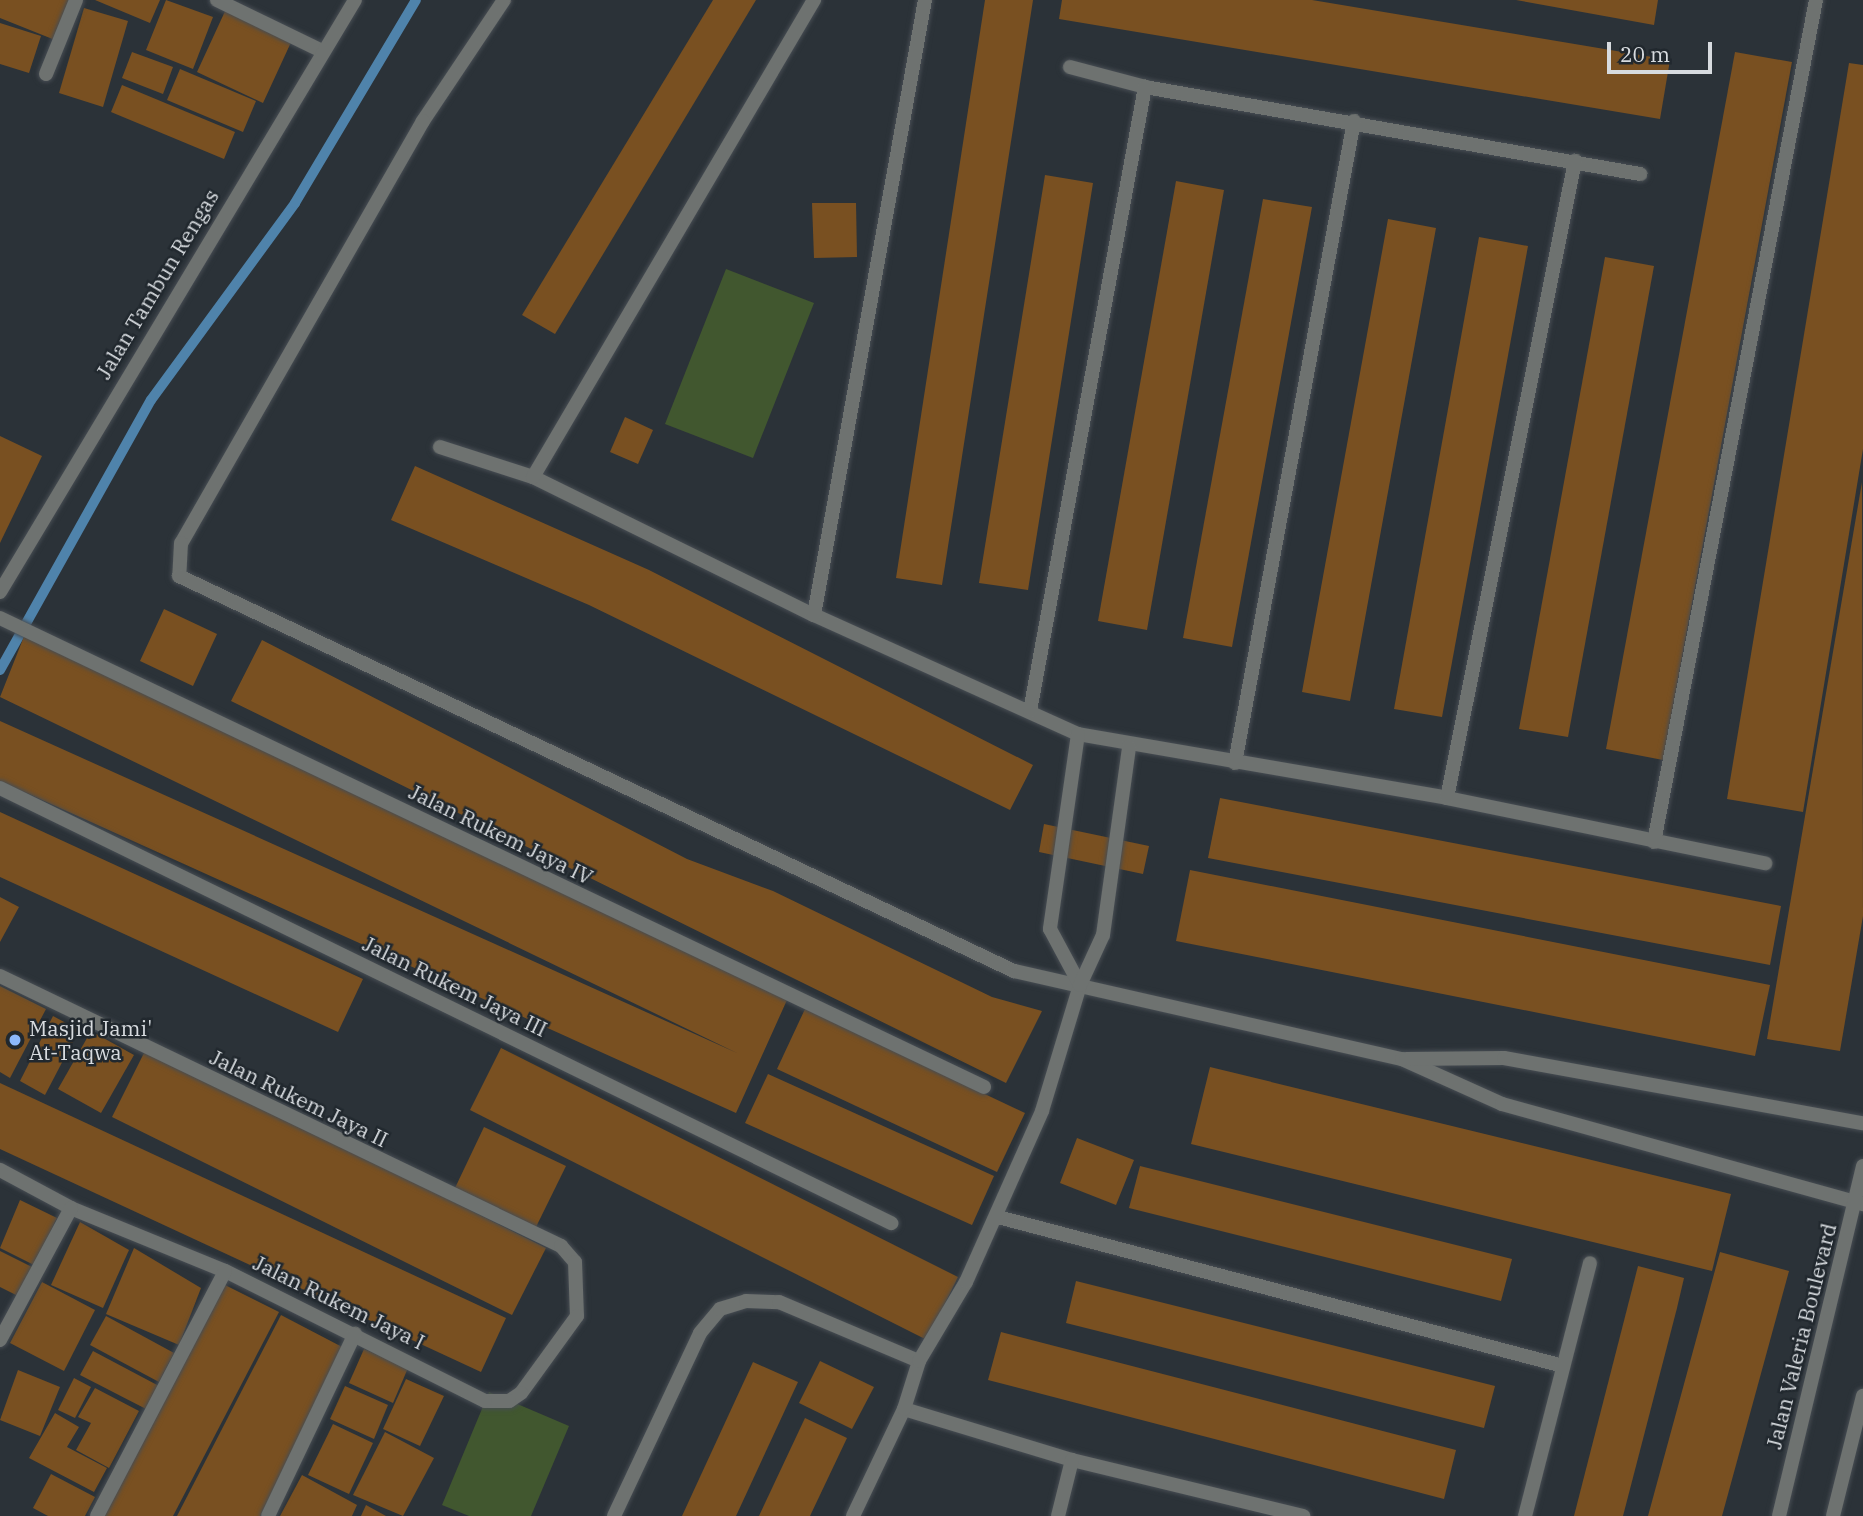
<!DOCTYPE html>
<style>
body{margin:0}
#map{position:relative;width:1863px;height:1516px;overflow:hidden;background:#2b3238;font-family:"IBM Plex Serif",serif}
div>[style]{position:absolute}
[style*='--x']{left:calc(var(--x)*1px);top:calc(var(--y)*1px);width:calc(var(--w)*1px);rotate:calc(var(--a)*1deg)}
.green>*{inset:0;background:#41572f}
.stream>*{height:10px;margin:-5px;padding:0 5px;transform-origin:5px;border-radius:5px;background:#4f83ab}
.building>*{inset:0;background:#795021}
.roads{filter:drop-shadow(0 0 2px #474d53) drop-shadow(0 0 2px #474d53)}
.minor>*{height:14px;margin:-7px;padding:0 7px;transform-origin:7px;border-radius:7px;background:#6e7270}
.tertiary>*{height:14px;margin:-7px;padding:0 7px;transform-origin:7px;border-radius:7px;background:#6e7270}
.dots>*{width:19px;height:19px;translate:-50% -50%;box-sizing:border-box;border:4px solid #21282e;border-radius:50%}
span{translate:-50% -50%;white-space:nowrap;text-align:center;line-height:1.15;-webkit-text-stroke:5px #21282e;paint-order:stroke}
.street-label{font-size:21px;color:#d7dbdf}
.poi-label{font-size:21px;color:#d7dbdf}
.left{translate:0 -50%;text-align:left}
.scale{position:absolute;left:1607px;top:42px;width:105px;height:32px;box-sizing:border-box;border:4px solid #d7dbdf;border-top:0;padding-left:9px;font-size:21px;line-height:24px;white-space:nowrap;color:#d7dbdf;-webkit-text-stroke:5px #21282e;paint-order:stroke}
</style>
<div id="map">
<div class="green">
<i style="clip-path:polygon(726px 269px,814px 303px,753px 458px,665px 424px)"></i>
<i style="clip-path:polygon(489px 1392px,569px 1426px,531px 1516px,469px 1516px,442px 1505px)"></i>
</div>
<div class="stream">
<i style="--x:0;--y:670;--w:309;--a:-60.8"></i>
<i style="--x:151;--y:400;--w:244;--a:-53.8"></i>
<i style="--x:295;--y:203;--w:236;--a:-59.2"></i>
</div>
<div class="building">
<i style="clip-path:polygon(0 0,72px 0,55px 40px,0 18px)"></i>
<i style="clip-path:polygon(95px 0,160px 0,150px 23px)"></i>
<i style="clip-path:polygon(166px 0,213px 17px,193px 69px,146px 50px)"></i>
<i style="clip-path:polygon(713px 0,756px 0,555px 334px,522px 315px)"></i>
<i style="clip-path:polygon(985px 0,1033px 0,942px 585px,896px 578px)"></i>
<i style="clip-path:polygon(1062px 0,1312px 0,1670px 60px,1660px 119px,1059px 19px)"></i>
<i style="clip-path:polygon(1516px 0,1658px 0,1654px 25px)"></i>
<i style="clip-path:polygon(227px 7px,293px 38px,263px 103px,197px 72px)"></i>
<i style="clip-path:polygon(84px 8px,128px 21px,103px 107px,59px 93px)"></i>
<i style="clip-path:polygon(0 23px,41px 36px,29px 73px,0 64px)"></i>
<i style="clip-path:polygon(132px 52px,173px 67px,163px 94px,122px 78px)"></i>
<i style="clip-path:polygon(1735px 52px,1792px 62px,1663px 760px,1606px 749px)"></i>
<i style="clip-path:polygon(1849px 63px,1863px 65px,1863px 449px,1803px 812px,1727px 799px)"></i>
<i style="clip-path:polygon(180px 69px,256px 101px,243px 132px,167px 100px)"></i>
<i style="clip-path:polygon(122px 85px,235px 132px,224px 159px,111px 112px)"></i>
<i style="clip-path:polygon(1045px 175px,1093px 183px,1028px 590px,979px 583px)"></i>
<i style="clip-path:polygon(1176px 181px,1224px 190px,1147px 630px,1098px 621px)"></i>
<i style="clip-path:polygon(1263px 199px,1312px 207px,1232px 647px,1183px 638px)"></i>
<i style="clip-path:polygon(812px 203px,856px 203px,857px 257px,814px 258px)"></i>
<i style="clip-path:polygon(1388px 219px,1436px 228px,1350px 701px,1302px 692px)"></i>
<i style="clip-path:polygon(1479px 237px,1528px 246px,1442px 717px,1394px 709px)"></i>
<i style="clip-path:polygon(1605px 257px,1654px 266px,1568px 737px,1519px 729px)"></i>
<i style="clip-path:polygon(625px 417px,653px 430px,638px 464px,610px 452px)"></i>
<i style="clip-path:polygon(0 436px,42px 456px,0 543px)"></i>
<i style="clip-path:polygon(415px 466px,649px 570px,1033px 765px,1010px 810px,589px 605px,391px 520px)"></i>
<i style="clip-path:polygon(1862px 482px,1863px 916px,1840px 1051px,1767px 1039px)"></i>
<i style="clip-path:polygon(164px 609px,217px 634px,193px 686px,140px 661px)"></i>
<i style="clip-path:polygon(25px 634px,787px 1000px,736px 1113px,0 781px,0 721px,737px 1053px,0 697px)"></i>
<i style="clip-path:polygon(262px 640px,687px 859px,773px 891px,992px 997px,1042px 1011px,1006px 1083px,231px 701px)"></i>
<i style="clip-path:polygon(1220px 798px,1781px 906px,1770px 965px,1208px 858px)"></i>
<i style="clip-path:polygon(0 812px,363px 979px,338px 1032px,0 877px)"></i>
<i style="clip-path:polygon(1044px 824px,1149px 846px,1143px 874px,1039px 852px)"></i>
<i style="clip-path:polygon(1190px 870px,1770px 985px,1755px 1056px,1176px 941px)"></i>
<i style="clip-path:polygon(0 897px,19px 907px,0 942px)"></i>
<i style="clip-path:polygon(0 986px,46px 1009px,10px 1078px,0 1072px)"></i>
<i style="clip-path:polygon(805px 1009px,1025px 1113px,997px 1172px,777px 1069px)"></i>
<i style="clip-path:polygon(53px 1016px,79px 1030px,45px 1095px,20px 1081px)"></i>
<i style="clip-path:polygon(91px 1031px,134px 1055px,101px 1113px,58px 1089px)"></i>
<i style="clip-path:polygon(501px 1048px,958px 1277px,927px 1340px,470px 1110px)"></i>
<i style="clip-path:polygon(146px 1049px,546px 1248px,512px 1315px,112px 1117px)"></i>
<i style="clip-path:polygon(1210px 1067px,1731px 1194px,1712px 1271px,1191px 1144px)"></i>
<i style="clip-path:polygon(768px 1074px,994px 1176px,972px 1225px,745px 1123px)"></i>
<i style="clip-path:polygon(0 1083px,506px 1318px,481px 1372px,0 1149px)"></i>
<i style="clip-path:polygon(484px 1127px,566px 1166px,536px 1227px,455px 1188px)"></i>
<i style="clip-path:polygon(1077px 1138px,1134px 1160px,1116px 1205px,1060px 1183px)"></i>
<i style="clip-path:polygon(1140px 1166px,1512px 1259px,1501px 1301px,1129px 1208px)"></i>
<i style="clip-path:polygon(20px 1200px,57px 1218px,34px 1265px,0 1248px)"></i>
<i style="clip-path:polygon(80px 1222px,129px 1250px,103px 1308px,51px 1285px)"></i>
<i style="clip-path:polygon(134px 1248px,201px 1288px,179px 1345px,106px 1314px)"></i>
<i style="clip-path:polygon(0 1251px,32px 1267px,18px 1296px,0 1287px)"></i>
<i style="clip-path:polygon(1720px 1252px,1789px 1271px,1722px 1516px,1648px 1516px)"></i>
<i style="clip-path:polygon(1638px 1266px,1684px 1278px,1677px 1308px,1623px 1516px,1574px 1516px)"></i>
<i style="clip-path:polygon(1076px 1281px,1495px 1386px,1484px 1428px,1066px 1323px)"></i>
<i style="clip-path:polygon(42px 1282px,95px 1310px,64px 1371px,10px 1343px)"></i>
<i style="clip-path:polygon(223px 1284px,279px 1312px,173px 1516px,104px 1516px)"></i>
<i style="clip-path:polygon(281px 1315px,346px 1349px,260px 1516px,177px 1516px)"></i>
<i style="clip-path:polygon(106px 1316px,174px 1353px,159px 1382px,90px 1345px)"></i>
<i style="clip-path:polygon(1001px 1332px,1456px 1450px,1444px 1499px,988px 1380px)"></i>
<i style="clip-path:polygon(364px 1349px,408px 1368px,393px 1403px,349px 1383px)"></i>
<i style="clip-path:polygon(93px 1351px,159px 1386px,146px 1409px,80px 1375px)"></i>
<i style="clip-path:polygon(820px 1361px,874px 1387px,852px 1429px,799px 1403px)"></i>
<i style="clip-path:polygon(753px 1362px,798px 1382px,736px 1516px,682px 1516px)"></i>
<i style="clip-path:polygon(18px 1370px,60px 1387px,40px 1436px,0 1420px)"></i>
<i style="clip-path:polygon(74px 1378px,91px 1387px,75px 1418px,58px 1410px)"></i>
<i style="clip-path:polygon(406px 1379px,444px 1396px,420px 1446px,383px 1429px)"></i>
<i style="clip-path:polygon(345px 1386px,388px 1405px,374px 1439px,330px 1419px)"></i>
<i style="clip-path:polygon(95px 1388px,139px 1411px,109px 1468px,76px 1450px,91px 1423px,78px 1417px)"></i>
<i style="clip-path:polygon(55px 1413px,79px 1427px,67px 1447px,107px 1468px,94px 1492px,29px 1458px)"></i>
<i style="clip-path:polygon(805px 1418px,847px 1438px,810px 1516px,759px 1516px)"></i>
<i style="clip-path:polygon(333px 1424px,373px 1443px,349px 1494px,308px 1475px)"></i>
<i style="clip-path:polygon(385px 1432px,434px 1458px,403px 1516px,353px 1495px)"></i>
<i style="clip-path:polygon(51px 1474px,95px 1497px,85px 1516px,48px 1516px,33px 1508px)"></i>
<i style="clip-path:polygon(302px 1475px,357px 1505px,352px 1516px,280px 1516px)"></i>
<i style="clip-path:polygon(366px 1505px,386px 1516px,361px 1516px)"></i>
</div>
<div class="roads">
<div class="minor">
<i style="--x:217;--y:0;--w:114;--a:25.9"></i>
<i style="--x:504;--y:0;--w:146;--a:123.8"></i>
<i style="--x:423;--y:121;--w:486;--a:119.8"></i>
<i style="--x:181;--y:543;--w:33;--a:93"></i>
<i style="--x:179;--y:576;--w:924;--a:25.32"></i>
<i style="--x:1014;--y:971;--w:398;--a:12.8"></i>
<i style="--x:1402;--y:1059;--w:110;--a:24.2"></i>
<i style="--x:1502;--y:1104;--w:375;--a:15.5"></i>
<i style="--x:1070;--y:67;--w:78;--a:14.9"></i>
<i style="--x:1145;--y:87;--w:503;--a:9.97"></i>
<i style="--x:46;--y:74;--w:80;--a:-67.9"></i>
<i style="--x:440;--y:447;--w:98;--a:17.9"></i>
<i style="--x:533;--y:477;--w:313;--a:26.2"></i>
<i style="--x:814;--y:615;--w:290;--a:24.3"></i>
<i style="--x:1078;--y:734;--w:375;--a:9.8"></i>
<i style="--x:1447;--y:798;--w:325;--a:11.6"></i>
<i style="--x:533;--y:477;--w:554;--a:-59.5"></i>
<i style="--x:814;--y:615;--w:625;--a:-79.77"></i>
<i style="--x:0;--y:618;--w:1090;--a:25.48"></i>
<i style="--x:1030;--y:711;--w:635;--a:-79.56"></i>
<i style="--x:1078;--y:734;--w:197;--a:98.2"></i>
<i style="--x:1050;--y:929;--w:64;--a:61.8"></i>
<i style="--x:1235;--y:763;--w:653;--a:-79.5"></i>
<i style="--x:0;--y:788;--w:992;--a:26.02"></i>
<i style="--x:1447;--y:798;--w:650;--a:-78.64"></i>
<i style="--x:1654;--y:842;--w:857;--a:-79.11"></i>
<i style="--x:0;--y:976;--w:623;--a:25.7"></i>
<i style="--x:561;--y:1246;--w:21;--a:49"></i>
<i style="--x:575;--y:1262;--w:54;--a:87.9"></i>
<i style="--x:577;--y:1316;--w:95;--a:126"></i>
<i style="--x:521;--y:1393;--w:14;--a:146"></i>
<i style="--x:509;--y:1401;--w:24;--a:180"></i>
<i style="--x:485;--y:1401;--w:291;--a:-153.4"></i>
<i style="--x:225;--y:1271;--w:166;--a:-157.8"></i>
<i style="--x:71;--y:1208;--w:81;--a:-151.8"></i>
<i style="--x:1406;--y:1059;--w:98;--a:-0.6"></i>
<i style="--x:1504;--y:1058;--w:365;--a:10.3"></i>
<i style="--x:998;--y:1217;--w:584;--a:14.77"></i>
<i style="--x:0;--y:1340;--w:150;--a:-61.7"></i>
<i style="--x:904;--y:1409;--w:176;--a:16.9"></i>
<i style="--x:1072;--y:1460;--w:238;--a:13.6"></i>
<i style="--x:97;--y:1516;--w:276;--a:-62.4"></i>
<i style="--x:268;--y:1516;--w:202;--a:-64.5"></i>
<i style="--x:614;--y:1516;--w:202;--a:-64.8"></i>
<i style="--x:700;--y:1333;--w:31;--a:-50"></i>
<i style="--x:720;--y:1309;--w:27;--a:-17"></i>
<i style="--x:746;--y:1301;--w:33;--a:2"></i>
<i style="--x:779;--y:1302;--w:152;--a:22.9"></i>
<i style="--x:853;--y:1516;--w:119;--a:-64.5"></i>
<i style="--x:904;--y:1409;--w:50;--a:-72.6"></i>
<i style="--x:919;--y:1361;--w:92;--a:-59.3"></i>
<i style="--x:966;--y:1282;--w:187;--a:-66"></i>
<i style="--x:1042;--y:1111;--w:132;--a:-73.2"></i>
<i style="--x:1080;--y:985;--w:55;--a:-65.3"></i>
<i style="--x:1103;--y:935;--w:190;--a:-82.1"></i>
<i style="--x:1058;--y:1516;--w:58;--a:-76"></i>
<i style="--x:1525;--y:1516;--w:261;--a:-75.6"></i>
<i style="--x:1779;--y:1516;--w:360;--a:-76.5"></i>
<i style="--x:1833;--y:1516;--w:124;--a:-76"></i>
</div>
<div class="tertiary">
<i style="--x:0;--y:592;--w:690;--a:-59.05"></i>
</div>
</div>
<div class="dots">
<i style="left:15px;top:1040px;background:#8cb9fc"></i>
</div>
<div class="street-label">
<span style="left:157px;top:284px;rotate:-59deg">Jalan Tambun Rengas</span>
<span style="left:501px;top:834px;rotate:26deg">Jalan Rukem Jaya IV</span>
<span style="left:455px;top:986px;rotate:26deg">Jalan Rukem Jaya III</span>
<span style="left:299px;top:1098px;rotate:26deg">Jalan Rukem Jaya II</span>
<span style="left:339px;top:1302px;rotate:26deg">Jalan Rukem Jaya I</span>
<span style="left:1801px;top:1336px;rotate:-76deg">Jalan Valeria Boulevard</span>
</div>
<div class="poi-label">
<span class="left" style="left:29px;top:1040px">Masjid Jami'<br>At-Taqwa</span>
</div>
<div class="scale">20 m</div>
</div>
